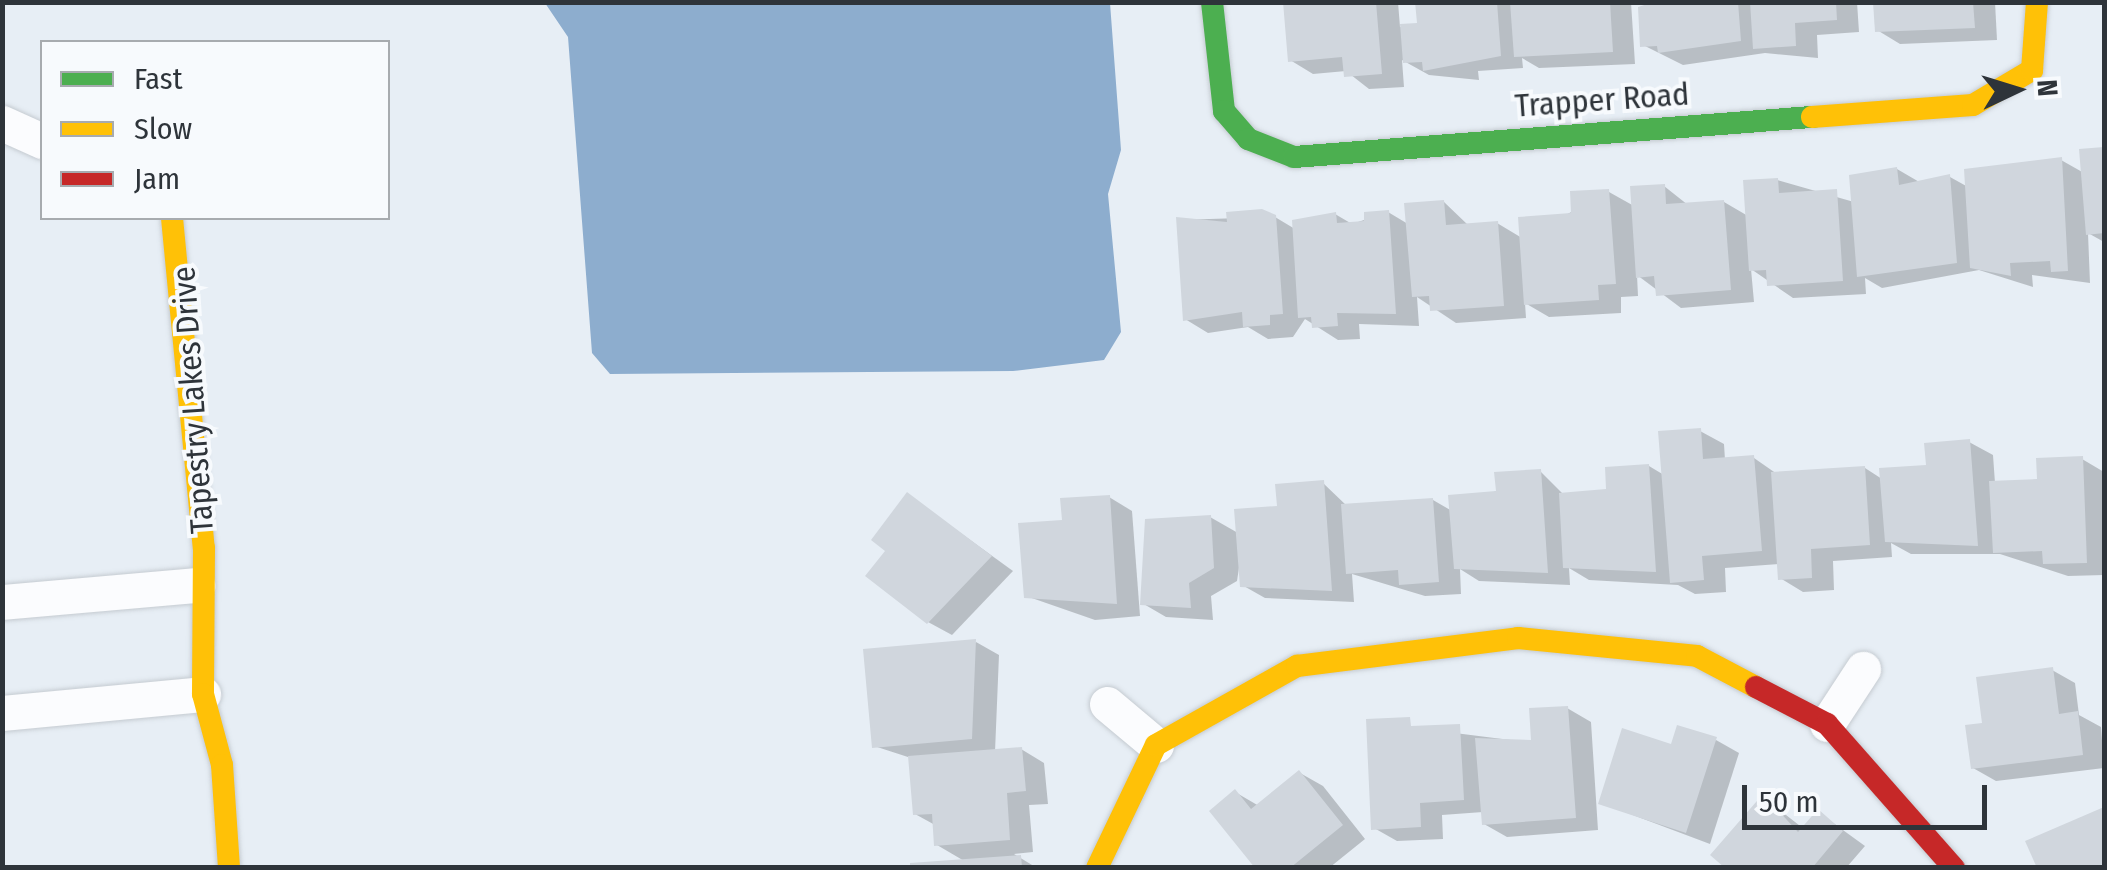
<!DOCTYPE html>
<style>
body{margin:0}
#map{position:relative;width:2107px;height:870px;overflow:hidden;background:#e7eef5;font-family:"Fira Sans Condensed",sans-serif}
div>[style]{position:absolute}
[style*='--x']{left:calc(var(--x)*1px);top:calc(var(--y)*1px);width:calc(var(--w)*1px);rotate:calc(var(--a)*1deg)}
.water>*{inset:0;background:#8dadce}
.shadow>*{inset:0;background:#0003}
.building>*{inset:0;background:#d0d6dd}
.roads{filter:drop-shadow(0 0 2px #c5cbd1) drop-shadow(0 0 2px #c5cbd1)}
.street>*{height:35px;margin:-17.5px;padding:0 17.5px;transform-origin:17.5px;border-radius:17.5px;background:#fbfcfe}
.fast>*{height:22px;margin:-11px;padding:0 11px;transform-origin:11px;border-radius:11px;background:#4caf50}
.slow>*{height:22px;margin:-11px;padding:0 11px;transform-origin:11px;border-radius:11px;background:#ffc107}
.jam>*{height:22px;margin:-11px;padding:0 11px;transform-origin:11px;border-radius:11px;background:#c62828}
span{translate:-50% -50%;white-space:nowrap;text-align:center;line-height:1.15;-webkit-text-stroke:8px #f7fafd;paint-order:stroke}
.street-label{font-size:32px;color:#2e343a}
.frame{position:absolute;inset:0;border:5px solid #2e343a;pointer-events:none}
.legend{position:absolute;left:40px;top:40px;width:350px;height:180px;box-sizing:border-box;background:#f7fafd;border:2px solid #a7abaf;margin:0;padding:12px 18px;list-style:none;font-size:30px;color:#2e343a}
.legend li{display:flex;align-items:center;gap:20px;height:50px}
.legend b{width:50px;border:2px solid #a7abaf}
.north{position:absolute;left:1967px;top:40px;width:100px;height:100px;-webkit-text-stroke:8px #f7fafd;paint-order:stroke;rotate:86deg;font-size:28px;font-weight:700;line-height:40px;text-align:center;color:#2e343a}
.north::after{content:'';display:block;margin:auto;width:35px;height:45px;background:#2e343a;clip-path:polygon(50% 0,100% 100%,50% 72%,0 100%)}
.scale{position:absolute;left:1742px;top:785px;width:245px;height:45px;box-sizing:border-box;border:5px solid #2e343a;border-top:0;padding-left:12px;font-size:30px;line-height:35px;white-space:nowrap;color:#2e343a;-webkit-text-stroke:8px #f7fafd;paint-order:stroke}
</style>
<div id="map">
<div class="water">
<i style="clip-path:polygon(545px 3px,1110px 3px,1121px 150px,1108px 194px,1121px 332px,1104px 360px,1013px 371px,610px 374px,592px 353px,568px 37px)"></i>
</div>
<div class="shadow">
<i style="clip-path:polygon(1286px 2px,1398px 2px,1400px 27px,1419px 26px,1418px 2px,1631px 2px,1635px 64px,1539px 68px,1522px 58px,1523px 68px,1478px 71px,1479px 80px,1429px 75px,1402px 60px,1404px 87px,1369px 89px,1346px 71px,1313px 74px,1290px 60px)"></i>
<i style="clip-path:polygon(1657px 2px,1857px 2px,1859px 32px,1817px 35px,1818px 58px,1765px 53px,1683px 65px,1643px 45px)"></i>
<i style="clip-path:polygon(1875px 2px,1995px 2px,1997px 40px,1900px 44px,1877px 30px)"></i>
<i style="clip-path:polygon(2104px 150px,2104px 242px,2088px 233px,2090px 283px,2032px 275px,2033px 287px,1979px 270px,1882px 288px,1865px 278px,1866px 294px,1793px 298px,1751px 269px,1754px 302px,1681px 308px,1637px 275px,1638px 296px,1621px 297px,1621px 313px,1549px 317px,1525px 303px,1526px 318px,1456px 323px,1417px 297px,1419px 326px,1359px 324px,1360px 339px,1338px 340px,1305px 319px,1293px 337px,1268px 339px,1248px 327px,1208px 333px,1185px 319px,1178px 220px,1275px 217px,1295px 229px,1335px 214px,1352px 224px,1388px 212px,1408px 224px,1444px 202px,1468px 225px,1497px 223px,1522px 238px,1609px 192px,1634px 206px,1664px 186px,1688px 205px,1724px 202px,1748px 216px,1777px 180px,1854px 202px,1897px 169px,1921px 183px,1950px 177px,1968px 187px,2061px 160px,2084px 173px,2082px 151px)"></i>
<i style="clip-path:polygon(1700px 431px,1724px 444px,1725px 460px,1754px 458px,1777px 474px,1865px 468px,1882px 479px,1929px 467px,1969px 442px,1993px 455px,1995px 483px,2040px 481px,2082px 459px,2104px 472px,2104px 575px,2068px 576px,2000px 554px,1911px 554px,1891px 543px,1892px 557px,1833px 561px,1834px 590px,1803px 592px,1780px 578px,1779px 564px,1725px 568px,1726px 592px,1695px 594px,1678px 585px,1589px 580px,1569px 568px,1570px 585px,1479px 581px,1460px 569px,1461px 594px,1425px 596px,1352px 574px,1354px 602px,1265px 598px,1242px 585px,1240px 561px,1237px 581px,1211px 596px,1213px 620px,1166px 617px,1142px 603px,1210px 517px,1238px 533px,1323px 483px,1347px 506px,1433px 500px,1452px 511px,1540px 471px,1564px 495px,1609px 492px,1649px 466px,1664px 475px)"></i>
<i style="clip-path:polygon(908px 495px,1013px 571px,952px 635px,928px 622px,888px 551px)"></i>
<i style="clip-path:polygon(1109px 497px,1132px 511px,1140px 616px,1095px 620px,1026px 596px)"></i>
<i style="clip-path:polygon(976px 642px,999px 655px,995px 752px,1021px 749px,1044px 763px,1048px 804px,1029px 805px,1033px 852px,1014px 854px,1037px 868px,913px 868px,966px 862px,937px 845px,935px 825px,915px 814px,911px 758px,874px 746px)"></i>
<i style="clip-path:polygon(2052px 670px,2075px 683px,2079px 715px,2101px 727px,2104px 768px,1996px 781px,1973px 768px,1984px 725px)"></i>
<i style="clip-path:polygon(1567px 708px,1591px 722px,1598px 830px,1507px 837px,1484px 824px,1483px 812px,1442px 815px,1443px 839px,1397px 841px,1374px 828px,1368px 722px,1534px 743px)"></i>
<i style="clip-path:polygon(1716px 740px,1739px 753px,1710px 844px,1601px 803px,1673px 747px)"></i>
<i style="clip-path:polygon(1300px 773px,1323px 786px,1365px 839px,1329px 868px,1258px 868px,1235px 792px,1259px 806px)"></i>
<i style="clip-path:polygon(1763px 797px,1804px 829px,1818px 812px,1865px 846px,1846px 868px,1729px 868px)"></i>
</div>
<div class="building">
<i style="clip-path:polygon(1283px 2px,1376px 2px,1382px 74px,1344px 77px,1342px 57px,1288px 62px)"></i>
<i style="clip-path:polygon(1415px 2px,1497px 2px,1501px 56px,1423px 71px,1422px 62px,1403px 63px,1400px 24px,1417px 23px)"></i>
<i style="clip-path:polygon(1510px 2px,1610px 2px,1613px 52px,1514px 57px)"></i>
<i style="clip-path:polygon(1654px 2px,1738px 2px,1741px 41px,1658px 53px,1657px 46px,1640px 47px,1638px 7px)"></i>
<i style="clip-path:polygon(1750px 2px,1836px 2px,1837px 20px,1795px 23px,1796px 46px,1753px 49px)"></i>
<i style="clip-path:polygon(1873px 2px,1973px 2px,1975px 28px,1875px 32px)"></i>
<i style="clip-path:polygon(2104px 147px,2104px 233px,2086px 235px,2079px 149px)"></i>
<i style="clip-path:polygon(2062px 157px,2068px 271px,2051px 272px,2050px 261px,2010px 263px,2011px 276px,1970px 268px,1964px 169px)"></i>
<i style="clip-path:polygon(1897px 167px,1899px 185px,1950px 174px,1957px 263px,1857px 277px,1849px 175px)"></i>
<i style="clip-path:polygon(1778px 178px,1779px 193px,1837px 189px,1843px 281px,1767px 286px,1766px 270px,1749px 271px,1743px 180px)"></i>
<i style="clip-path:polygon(1665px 184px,1666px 204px,1724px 200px,1731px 290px,1656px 296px,1654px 276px,1636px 278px,1630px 186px)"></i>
<i style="clip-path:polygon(1609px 189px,1616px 284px,1598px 285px,1599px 300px,1524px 305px,1518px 217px,1571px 213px,1570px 191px)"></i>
<i style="clip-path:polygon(1444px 200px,1446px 225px,1498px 221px,1504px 306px,1430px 311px,1429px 296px,1412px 297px,1404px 203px)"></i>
<i style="clip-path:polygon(1262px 209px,1276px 215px,1283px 314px,1270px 315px,1270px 325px,1243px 327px,1242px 312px,1183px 321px,1176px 217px,1227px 222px,1226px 212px)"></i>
<i style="clip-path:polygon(1389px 210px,1396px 314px,1337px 313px,1338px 326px,1312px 328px,1311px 317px,1298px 318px,1292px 220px,1336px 212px,1337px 223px,1364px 221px,1364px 212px)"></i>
<i style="clip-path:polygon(1701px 428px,1703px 459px,1754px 455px,1762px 551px,1702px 556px,1704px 580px,1670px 583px,1658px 431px)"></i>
<i style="clip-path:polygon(1970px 439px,1978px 546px,1885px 542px,1879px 468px,1926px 465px,1924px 443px)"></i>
<i style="clip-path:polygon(2083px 456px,2087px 563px,2043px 564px,2042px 551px,1993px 553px,1989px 481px,2037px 479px,2036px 458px)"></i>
<i style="clip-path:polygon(1649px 464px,1656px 572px,1563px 568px,1559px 493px,1606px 489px,1605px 467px)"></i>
<i style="clip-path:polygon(1865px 466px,1870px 545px,1811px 549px,1812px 578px,1778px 580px,1771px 472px)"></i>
<i style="clip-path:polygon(1541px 469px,1548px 573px,1454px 569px,1448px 495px,1496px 491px,1494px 472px)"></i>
<i style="clip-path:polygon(1324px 480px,1332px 591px,1240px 587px,1234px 509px,1277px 506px,1275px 484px)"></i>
<i style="clip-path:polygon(907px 492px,992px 556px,927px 624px,865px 576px,885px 551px,871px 540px)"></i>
<i style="clip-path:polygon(1110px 495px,1117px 604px,1024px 598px,1018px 523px,1062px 520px,1060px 498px)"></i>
<i style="clip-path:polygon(1433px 498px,1439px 582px,1399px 585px,1398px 570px,1346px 574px,1341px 504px)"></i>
<i style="clip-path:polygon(1211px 515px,1214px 568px,1189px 583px,1191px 608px,1140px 605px,1145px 519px)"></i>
<i style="clip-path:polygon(976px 639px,972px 739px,872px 748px,863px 649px)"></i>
<i style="clip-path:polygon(2053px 667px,2059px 714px,2078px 711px,2083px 755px,1971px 769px,1965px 725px,1982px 723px,1976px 677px)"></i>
<i style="clip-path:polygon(1568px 706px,1576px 818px,1482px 825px,1475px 738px,1531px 740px,1529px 708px)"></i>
<i style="clip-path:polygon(1410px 717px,1411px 726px,1460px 724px,1464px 800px,1420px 803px,1421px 827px,1371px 830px,1366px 719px)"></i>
<i style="clip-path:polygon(1677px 725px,1717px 737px,1686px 833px,1598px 804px,1622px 728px,1671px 744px)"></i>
<i style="clip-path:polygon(1022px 747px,1026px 791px,1007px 793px,1010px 840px,934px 846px,932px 814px,913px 815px,908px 756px)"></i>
<i style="clip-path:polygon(1299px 770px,1343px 825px,1290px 868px,1255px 868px,1209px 811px,1235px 789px,1251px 809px)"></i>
<i style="clip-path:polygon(1763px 794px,1798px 832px,1818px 809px,1843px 831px,1812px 868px,1725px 868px,1710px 855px)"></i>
<i style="clip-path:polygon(2104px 807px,2104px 868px,2037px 868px,2025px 841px)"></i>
<i style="clip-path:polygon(1021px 855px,1022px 868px,910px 868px,910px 863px)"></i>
</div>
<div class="roads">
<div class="street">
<i style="--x:2;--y:123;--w:44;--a:24.2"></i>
<i style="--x:2;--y:602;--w:196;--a:-5"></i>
<i style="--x:1107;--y:704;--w:64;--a:39.9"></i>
<i style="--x:2;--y:713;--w:202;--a:-5.4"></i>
<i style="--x:1827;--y:724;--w:66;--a:-56.8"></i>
</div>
<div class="fast">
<i style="--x:1212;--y:2;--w:110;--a:83.7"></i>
<i style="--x:1224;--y:111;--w:37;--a:49"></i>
<i style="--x:1248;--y:139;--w:49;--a:21.4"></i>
<i style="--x:1294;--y:157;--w:520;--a:-4.42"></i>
</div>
<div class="slow">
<i style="--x:1812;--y:117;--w:161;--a:-4.3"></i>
<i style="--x:1973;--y:105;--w:69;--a:-30.7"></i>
<i style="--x:2032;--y:70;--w:68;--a:-85.8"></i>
<i style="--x:172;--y:218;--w:332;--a:84.5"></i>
<i style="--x:204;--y:548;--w:146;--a:90.4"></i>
<i style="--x:203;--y:694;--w:73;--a:75"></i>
<i style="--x:222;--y:765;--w:103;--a:86.1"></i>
<i style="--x:1097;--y:868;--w:136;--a:-64.4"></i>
<i style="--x:1156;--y:745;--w:162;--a:-29.3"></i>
<i style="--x:1297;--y:666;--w:223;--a:-7.2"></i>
<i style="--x:1518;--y:638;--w:180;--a:5.7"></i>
<i style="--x:1697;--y:656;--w:67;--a:27.7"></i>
</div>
<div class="jam">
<i style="--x:1756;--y:687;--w:80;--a:27.5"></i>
<i style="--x:1827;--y:724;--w:192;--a:48.6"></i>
</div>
</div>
<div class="street-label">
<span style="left:1602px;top:100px;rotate:-4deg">Trapper Road</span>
<span style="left:193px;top:400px;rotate:-94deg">Tapestry Lakes Drive</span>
</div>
<div class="frame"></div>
<ul class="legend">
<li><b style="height:12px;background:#4caf50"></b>Fast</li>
<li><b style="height:12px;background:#ffc107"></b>Slow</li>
<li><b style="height:12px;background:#c62828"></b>Jam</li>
</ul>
<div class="north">N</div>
<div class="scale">50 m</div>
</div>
